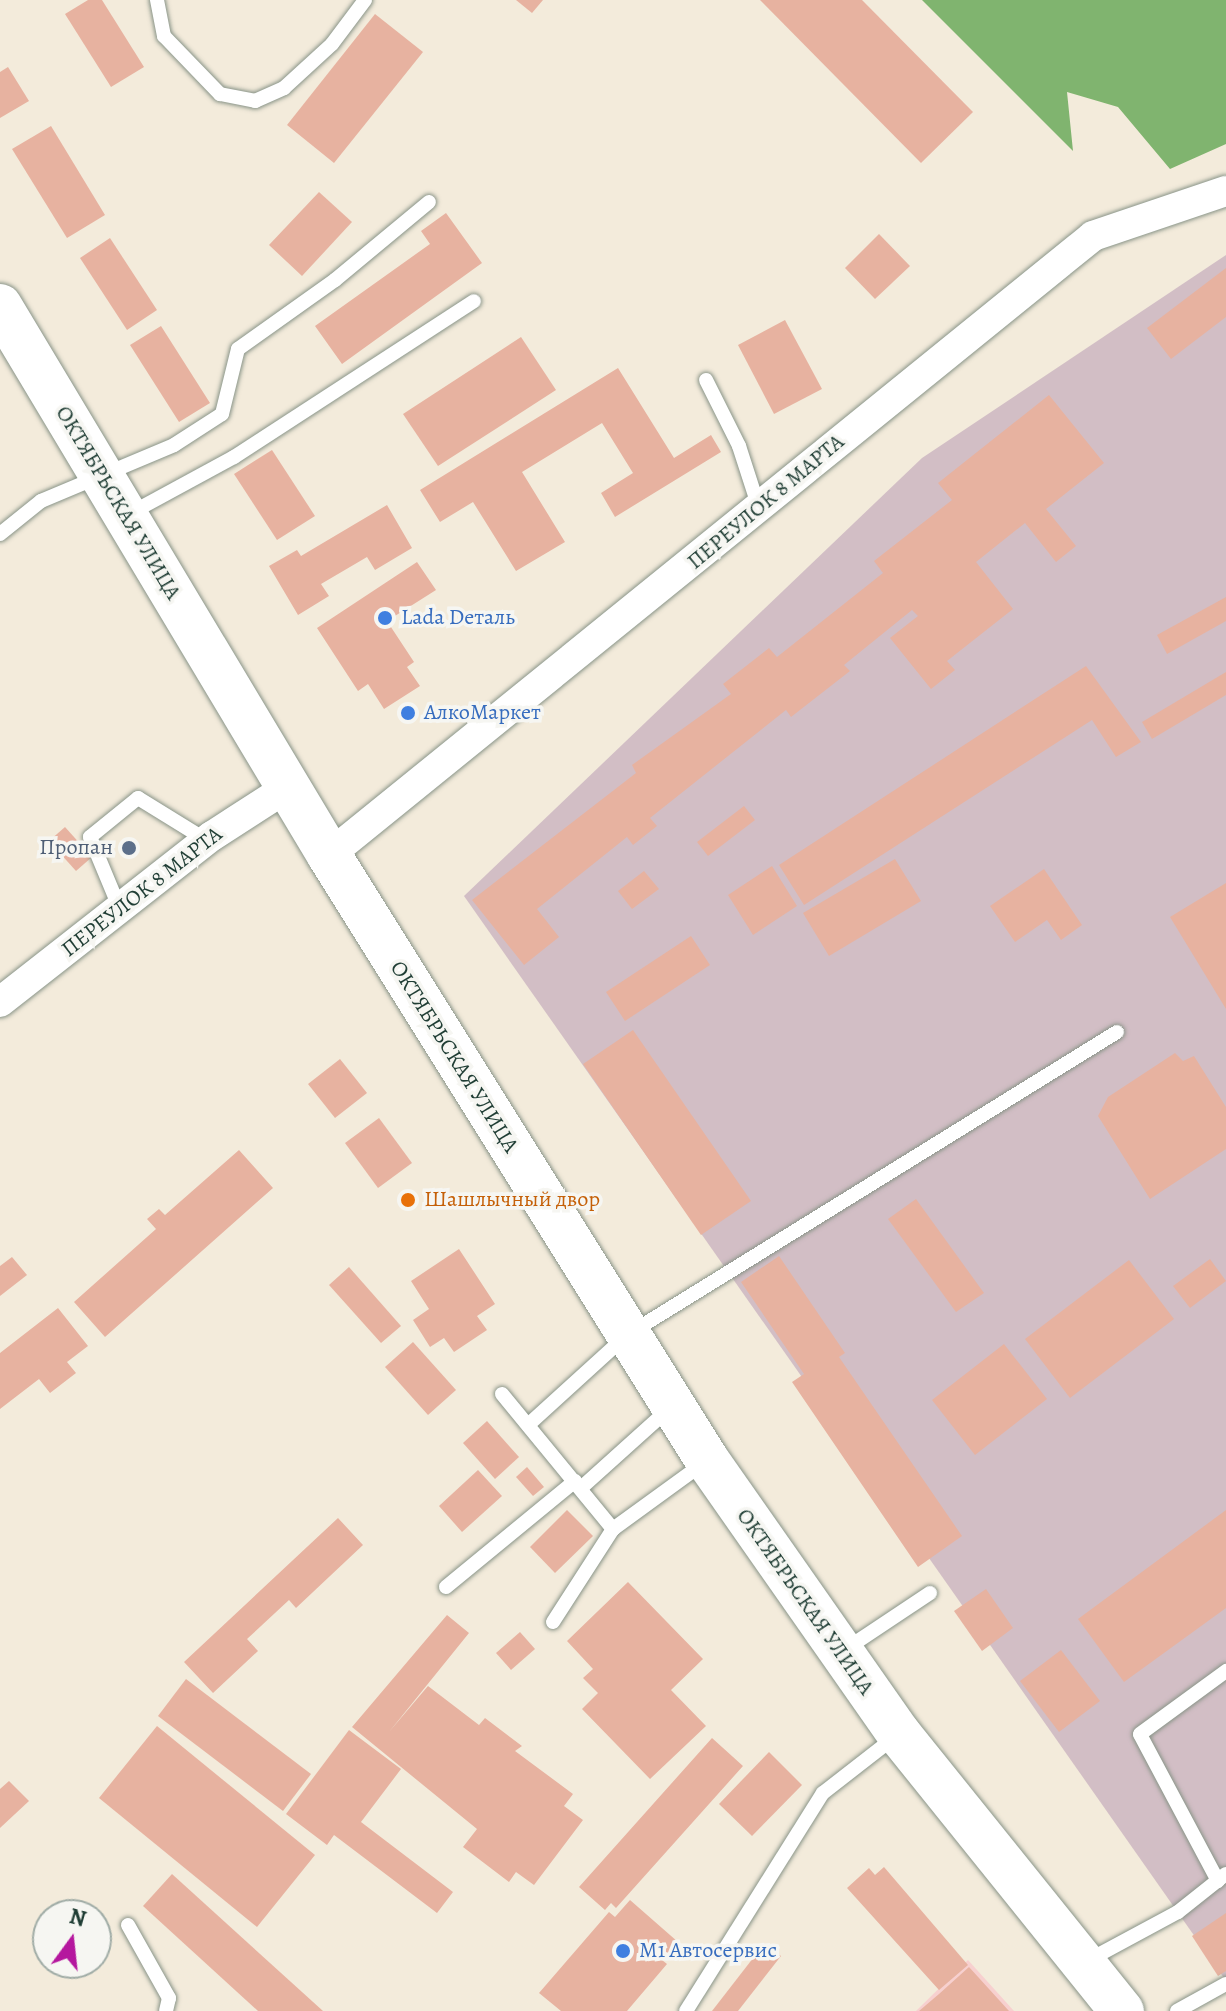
<!DOCTYPE html>
<meta charset="utf-8">
<style>
body{margin:0}
#map{position:relative;width:1226px;height:2011px;overflow:hidden;background:#f3ebdb;font-family:Alegreya,serif}
div>[style]{position:absolute}
[style*='--x']{left:calc(var(--x)*1px);top:calc(var(--y)*1px);width:calc(var(--w)*1px);rotate:calc(var(--a)*1deg)}
.built>*{inset:0;background:#f7d0cf}
.industrial>*{inset:0;background:#d2bec5}
.forest>*{inset:0;background:#80b46f}
.building>*{inset:0;background:#e7b2a0}
.roads{filter:drop-shadow(0 0 2px #899488) drop-shadow(0 0 2px #899488)}
.service>*{height:14px;margin:-7px;padding:0 7px;transform-origin:7px;border-radius:7px;background:#fff}
.minor>*{height:30px;margin:-15px;padding:0 15px;transform-origin:15px;border-radius:15px;background:#fff}
.primary>*{height:44px;margin:-22px;padding:0 22px;transform-origin:22px;border-radius:22px;background:#fff}
.dots>*{width:22px;height:22px;translate:-50% -50%;box-sizing:border-box;border:4px solid #f6f6f2;border-radius:50%}
span{translate:-50% -50%;white-space:nowrap;text-align:center;line-height:1.15;-webkit-text-stroke:7px #f6f6f2;paint-order:stroke}
.street-label{font-size:22px;color:#1f3d34}
.shop-label{font-size:22px;color:#366cbe}
.left{translate:0 -50%;text-align:left}
.service-label{font-size:22px;color:#4e5e75}
.right{translate:-100% -50%;text-align:right}
.food-label{font-size:22px;color:#c56008}
.north{position:absolute;left:32px;top:1899px;width:80px;height:80px;box-sizing:border-box;background:#f6f6f2;border:2px solid #a0aca6;border-radius:50%;rotate:15deg;font-size:22px;font-weight:700;line-height:32px;text-align:center;color:#1f3d34}
.north::after{content:'';display:block;margin:auto;width:28px;height:36px;background:#b5179e;clip-path:polygon(50% 0,100% 100%,50% 72%,0 100%)}
</style>
<div id="map">
<div class="built">
<i style="clip-path:polygon(968px 1960px,1014px 2011px,916px 2011px)"></i>
</div>
<div class="industrial">
<i style="clip-path:polygon(1226px 255px,1226px 1981px,464px 896px,922px 458px)"></i>
</div>
<div class="forest">
<i style="clip-path:polygon(922px 0,1226px 0,1226px 144px,1170px 169px,1118px 107px,1067px 92px,1073px 151px)"></i>
</div>
<div class="building">
<i style="clip-path:polygon(88px 0,102px 0,144px 67px,111px 87px,65px 14px)"></i>
<i style="clip-path:polygon(516px 0,543px 0,532px 13px)"></i>
<i style="clip-path:polygon(760px 0,862px 0,973px 112px,921px 163px)"></i>
<i style="clip-path:polygon(375px 14px,423px 52px,334px 163px,287px 125px)"></i>
<i style="clip-path:polygon(8px 67px,29px 101px,0 118px,0 72px)"></i>
<i style="clip-path:polygon(51px 126px,105px 215px,67px 238px,12px 149px)"></i>
<i style="clip-path:polygon(319px 192px,352px 222px,302px 276px,269px 245px)"></i>
<i style="clip-path:polygon(446px 213px,482px 263px,342px 364px,315px 326px,430px 244px,421px 231px)"></i>
<i style="clip-path:polygon(879px 234px,910px 266px,875px 299px,845px 268px)"></i>
<i style="clip-path:polygon(110px 238px,157px 310px,127px 330px,80px 258px)"></i>
<i style="clip-path:polygon(1226px 268px,1226px 317px,1171px 359px,1147px 328px)"></i>
<i style="clip-path:polygon(785px 320px,822px 389px,774px 414px,738px 345px)"></i>
<i style="clip-path:polygon(161px 326px,210px 403px,179px 422px,130px 345px)"></i>
<i style="clip-path:polygon(521px 337px,556px 390px,438px 466px,403px 414px)"></i>
<i style="clip-path:polygon(618px 368px,674px 458px,711px 435px,721px 452px,615px 517px,601px 493px,633px 473px,602px 423px,522px 472px,565px 542px,516px 571px,473px 502px,440px 522px,420px 490px)"></i>
<i style="clip-path:polygon(1049px 395px,1104px 463px,1046px 509px,1076px 546px,1056px 562px,1025px 523px,976px 562px,1013px 609px,947px 661px,955px 670px,931px 689px,890px 638px,918px 616px,912px 610px,844px 665px,850px 671px,791px 717px,786px 710px,650px 818px,657px 826px,633px 845px,627px 837px,537px 909px,559px 937px,524px 965px,472px 900px,636px 773px,632px 765px,731px 694px,723px 684px,769px 648px,777px 657px,883px 573px,874px 561px,952px 500px,938px 483px)"></i>
<i style="clip-path:polygon(272px 450px,315px 516px,277px 540px,234px 474px)"></i>
<i style="clip-path:polygon(387px 505px,412px 548px,375px 570px,367px 557px,321px 584px,329px 596px,298px 615px,269px 566px,297px 550px,301px 556px)"></i>
<i style="clip-path:polygon(417px 562px,436px 590px,387px 621px,414px 662px,407px 667px,420px 686px,384px 709px,368px 684px,358px 691px,317px 628px)"></i>
<i style="clip-path:polygon(1226px 597px,1226px 621px,1167px 654px,1157px 635px)"></i>
<i style="clip-path:polygon(1086px 666px,1141px 742px,1116px 757px,1092px 720px,804px 905px,779px 865px)"></i>
<i style="clip-path:polygon(1226px 672px,1226px 695px,1152px 739px,1142px 722px)"></i>
<i style="clip-path:polygon(744px 806px,755px 820px,708px 856px,697px 842px)"></i>
<i style="clip-path:polygon(65px 827px,92px 857px,76px 871px,49px 841px)"></i>
<i style="clip-path:polygon(895px 859px,921px 901px,829px 956px,803px 913px)"></i>
<i style="clip-path:polygon(772px 866px,797px 906px,753px 935px,728px 895px)"></i>
<i style="clip-path:polygon(1044px 869px,1082px 925px,1061px 940px,1047px 920px,1015px 942px,990px 906px)"></i>
<i style="clip-path:polygon(644px 871px,659px 889px,632px 909px,618px 891px)"></i>
<i style="clip-path:polygon(1226px 883px,1226px 1009px,1170px 917px)"></i>
<i style="clip-path:polygon(691px 936px,710px 965px,625px 1021px,606px 992px)"></i>
<i style="clip-path:polygon(633px 1030px,751px 1201px,701px 1235px,583px 1064px)"></i>
<i style="clip-path:polygon(1175px 1053px,1183px 1061px,1194px 1056px,1226px 1107px,1226px 1149px,1150px 1199px,1098px 1116px,1108px 1097px)"></i>
<i style="clip-path:polygon(340px 1059px,367px 1093px,335px 1118px,308px 1084px)"></i>
<i style="clip-path:polygon(379px 1118px,412px 1163px,378px 1188px,345px 1143px)"></i>
<i style="clip-path:polygon(239px 1150px,273px 1188px,105px 1337px,74px 1302px,156px 1229px,147px 1219px,159px 1209px,165px 1215px)"></i>
<i style="clip-path:polygon(916px 1199px,984px 1293px,956px 1312px,888px 1219px)"></i>
<i style="clip-path:polygon(459px 1249px,495px 1304px,477px 1316px,487px 1330px,454px 1352px,444px 1338px,430px 1347px,413px 1320px,429px 1309px,411px 1281px)"></i>
<i style="clip-path:polygon(779px 1256px,845px 1353px,839px 1357px,962px 1536px,918px 1567px,792px 1382px,804px 1374px,741px 1282px)"></i>
<i style="clip-path:polygon(12px 1257px,27px 1275px,0 1296px,0 1266px)"></i>
<i style="clip-path:polygon(1210px 1259px,1226px 1281px,1190px 1308px,1173px 1286px)"></i>
<i style="clip-path:polygon(1129px 1260px,1174px 1319px,1070px 1398px,1025px 1339px)"></i>
<i style="clip-path:polygon(349px 1267px,401px 1326px,381px 1343px,329px 1285px)"></i>
<i style="clip-path:polygon(58px 1308px,88px 1346px,67px 1362px,76px 1373px,50px 1393px,39px 1379px,0 1409px,0 1353px)"></i>
<i style="clip-path:polygon(413px 1342px,456px 1390px,428px 1415px,385px 1367px)"></i>
<i style="clip-path:polygon(1004px 1344px,1047px 1399px,975px 1455px,932px 1400px)"></i>
<i style="clip-path:polygon(487px 1421px,519px 1457px,495px 1479px,463px 1443px)"></i>
<i style="clip-path:polygon(527px 1467px,544px 1487px,533px 1496px,516px 1477px)"></i>
<i style="clip-path:polygon(478px 1470px,502px 1496px,462px 1532px,439px 1506px)"></i>
<i style="clip-path:polygon(567px 1510px,593px 1536px,555px 1573px,530px 1547px)"></i>
<i style="clip-path:polygon(1226px 1510px,1226px 1608px,1124px 1682px,1078px 1619px)"></i>
<i style="clip-path:polygon(338px 1518px,363px 1545px,296px 1608px,289px 1600px,247px 1639px,258px 1651px,213px 1693px,184px 1662px)"></i>
<i style="clip-path:polygon(628px 1582px,703px 1659px,671px 1690px,706px 1726px,650px 1779px,582px 1709px,598px 1693px,583px 1678px,593px 1669px,567px 1641px)"></i>
<i style="clip-path:polygon(986px 1589px,1013px 1628px,982px 1651px,954px 1611px)"></i>
<i style="clip-path:polygon(447px 1615px,469px 1633px,389px 1732px,428px 1686px,479px 1725px,485px 1718px,522px 1746px,515px 1751px,573px 1794px,564px 1806px,583px 1820px,534px 1885px,516px 1872px,509px 1882px,463px 1847px,477px 1829px,352px 1727px)"></i>
<i style="clip-path:polygon(520px 1632px,535px 1649px,511px 1670px,496px 1653px)"></i>
<i style="clip-path:polygon(1061px 1650px,1100px 1701px,1059px 1732px,1020px 1681px)"></i>
<i style="clip-path:polygon(186px 1679px,311px 1774px,283px 1811px,158px 1716px)"></i>
<i style="clip-path:polygon(157px 1726px,315px 1855px,257px 1927px,99px 1798px)"></i>
<i style="clip-path:polygon(349px 1730px,401px 1769px,361px 1822px,453px 1892px,437px 1913px,334px 1835px,327px 1845px,286px 1814px)"></i>
<i style="clip-path:polygon(712px 1738px,743px 1766px,616px 1908px,611px 1903px,605px 1910px,579px 1887px)"></i>
<i style="clip-path:polygon(769px 1752px,802px 1785px,752px 1836px,719px 1804px)"></i>
<i style="clip-path:polygon(9px 1781px,29px 1801px,0 1828px,0 1789px)"></i>
<i style="clip-path:polygon(884px 1867px,968px 1965px,939px 1990px,847px 1888px,869px 1868px,875px 1875px)"></i>
<i style="clip-path:polygon(172px 1874px,323px 2011px,258px 2011px,143px 1906px)"></i>
<i style="clip-path:polygon(630px 1900px,678px 1942px,662px 1960px,667px 1964px,627px 2011px,561px 2011px,539px 1993px,609px 1912px,615px 1917px)"></i>
<i style="clip-path:polygon(1226px 1913px,1226px 1971px,1218px 1976px,1192px 1936px)"></i>
<i style="clip-path:polygon(764px 1944px,781px 1956px,738px 2011px,712px 2011px)"></i>
<i style="clip-path:polygon(969px 1967px,1009px 2011px,919px 2011px,939px 1994px)"></i>
</div>
<div class="roads">
<div class="service">
<i style="--x:157;--y:0;--w:37;--a:79"></i>
<i style="--x:164;--y:36;--w:81;--a:46"></i>
<i style="--x:220;--y:94;--w:36;--a:11"></i>
<i style="--x:255;--y:101;--w:32;--a:-24"></i>
<i style="--x:284;--y:88;--w:65;--a:-42.5"></i>
<i style="--x:332;--y:44;--w:55;--a:-53.1"></i>
<i style="--x:706;--y:380;--w:74;--a:63.4"></i>
<i style="--x:739;--y:446;--w:65;--a:72.1"></i>
<i style="--x:129;--y:514;--w:119;--a:-28.5"></i>
<i style="--x:234;--y:457;--w:286;--a:-33"></i>
<i style="--x:0;--y:534;--w:53;--a:-38.8"></i>
<i style="--x:41;--y:501;--w:144;--a:-22.8"></i>
<i style="--x:174;--y:445;--w:57;--a:-32.9"></i>
<i style="--x:222;--y:414;--w:67;--a:-76.2"></i>
<i style="--x:238;--y:349;--w:119;--a:-35.4"></i>
<i style="--x:335;--y:280;--w:122;--a:-39.7"></i>
<i style="--x:120;--y:909;--w:78;--a:-112.6"></i>
<i style="--x:90;--y:837;--w:62;--a:-39.1"></i>
<i style="--x:138;--y:798;--w:80;--a:31.7"></i>
<i style="--x:502;--y:1394;--w:175;--a:50.6"></i>
<i style="--x:528;--y:1425;--w:134;--a:-42.3"></i>
<i style="--x:627;--y:1335;--w:576;--a:-31.73"></i>
<i style="--x:581;--y:1488;--w:120;--a:-42"></i>
<i style="--x:446;--y:1587;--w:167;--a:-39.4"></i>
<i style="--x:553;--y:1622;--w:111;--a:-57.2"></i>
<i style="--x:613;--y:1529;--w:112;--a:-36"></i>
<i style="--x:846;--y:1649;--w:101;--a:-33.7"></i>
<i style="--x:1218;--y:1881;--w:166;--a:-118"></i>
<i style="--x:1140;--y:1734;--w:107;--a:-36.2"></i>
<i style="--x:128;--y:1925;--w:84;--a:60.7"></i>
<i style="--x:169;--y:1998;--w:13;--a:103"></i>
<i style="--x:1087;--y:1961;--w:103;--a:-28.3"></i>
<i style="--x:1178;--y:1912;--w:61;--a:-38.4"></i>
<i style="--x:686;--y:2011;--w:257;--a:-57.9"></i>
<i style="--x:823;--y:1793;--w:91;--a:-37.9"></i>
<i style="--x:1177;--y:2011;--w:56;--a:-28.9"></i>
</div>
<div class="minor">
<i style="--x:329;--y:855;--w:983;--a:-39.01"></i>
<i style="--x:1093;--y:236;--w:140;--a:-18.7"></i>
<i style="--x:0;--y:1002;--w:269;--a:-38.1"></i>
<i style="--x:212;--y:836;--w:90;--a:-32.8"></i>
</div>
<div class="primary">
<i style="--x:0;--y:306;--w:640;--a:59.07"></i>
<i style="--x:329;--y:855;--w:713;--a:58"></i>
<i style="--x:707;--y:1460;--w:335;--a:55"></i>
<i style="--x:899;--y:1734;--w:356;--a:51.2"></i>
</div>
</div>
<div class="dots">
<i style="left:385px;top:618px;background:#3f7fe0"></i>
<i style="left:408px;top:713px;background:#3f7fe0"></i>
<i style="left:129px;top:848px;background:#5c6f8a"></i>
<i style="left:408px;top:1200px;background:#e8710a"></i>
<i style="left:623px;top:1951px;background:#3f7fe0"></i>
</div>
<div class="street-label">
<span style="left:766px;top:502px;rotate:-40deg">ПЕРЕУЛОК 8 МАРТА</span>
<span style="left:118px;top:503px;rotate:59deg">ОКТЯБРЬСКАЯ УЛИЦА</span>
<span style="left:142px;top:892px;rotate:-38deg">ПЕРЕУЛОК 8 МАРТА</span>
<span style="left:454px;top:1057px;rotate:58deg">ОКТЯБРЬСКАЯ УЛИЦА</span>
<span style="left:805px;top:1602px;rotate:55deg">ОКТЯБРЬСКАЯ УЛИЦА</span>
</div>
<div class="shop-label">
<span class="left" style="left:401px;top:618px">Lada Dеталь</span>
<span class="left" style="left:424px;top:713px">АлкоМаркет</span>
<span class="left" style="left:639px;top:1951px">М1 Автосервис</span>
</div>
<div class="service-label">
<span class="right" style="left:113px;top:848px">Пропан</span>
</div>
<div class="food-label">
<span class="left" style="left:424px;top:1200px">Шашлычный двор</span>
</div>
<div class="north">N</div>
</div>
